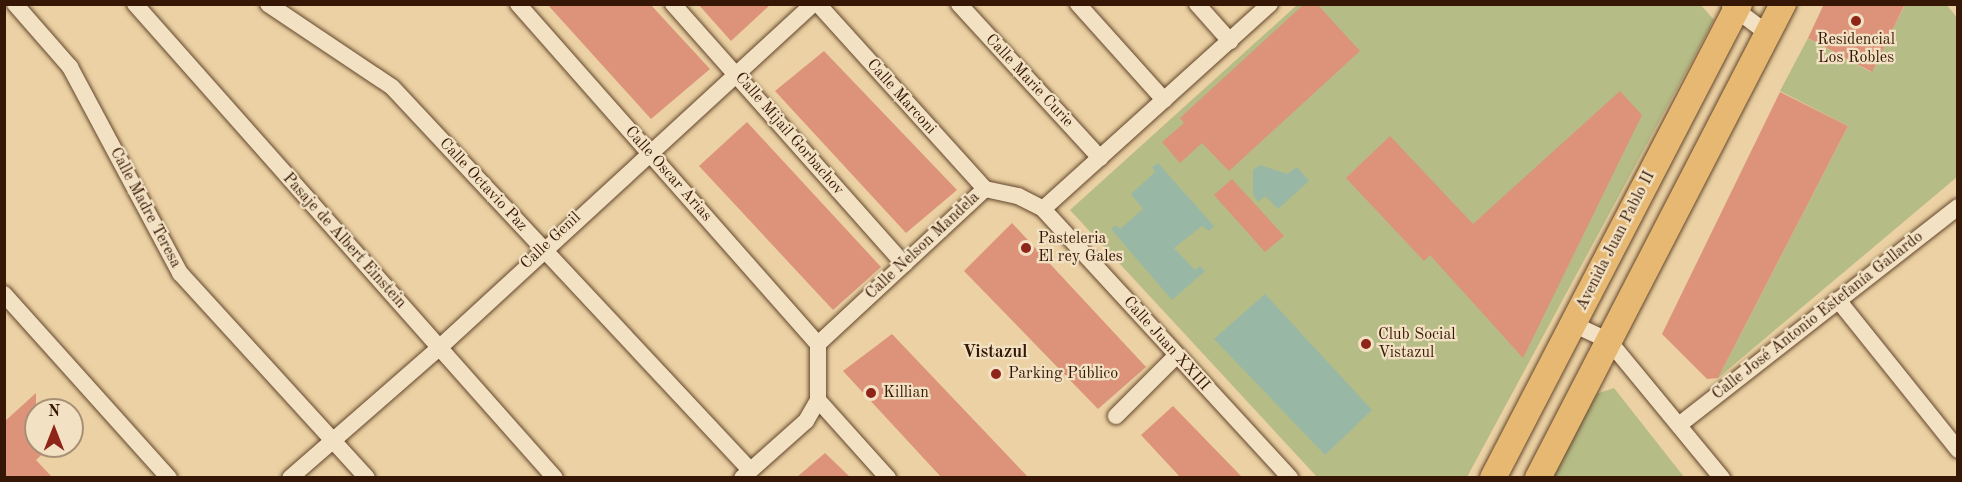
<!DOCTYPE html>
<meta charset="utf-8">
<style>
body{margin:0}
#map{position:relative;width:1962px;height:482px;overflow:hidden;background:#ebd1a3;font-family:"Old Standard TT",serif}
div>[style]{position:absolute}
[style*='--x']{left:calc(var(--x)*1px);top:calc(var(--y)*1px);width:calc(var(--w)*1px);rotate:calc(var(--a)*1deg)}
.green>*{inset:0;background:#b6bc86}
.water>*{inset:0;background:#98b7a5}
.building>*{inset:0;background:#dc9379}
.roads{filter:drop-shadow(0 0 2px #63462c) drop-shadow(0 0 2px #63462c)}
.street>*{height:16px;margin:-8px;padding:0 8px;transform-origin:8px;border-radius:8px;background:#f2e1c3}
.primary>*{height:26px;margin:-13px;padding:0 13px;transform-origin:13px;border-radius:13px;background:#e6b872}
.dots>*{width:16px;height:16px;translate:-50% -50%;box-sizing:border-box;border:3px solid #f2e1c3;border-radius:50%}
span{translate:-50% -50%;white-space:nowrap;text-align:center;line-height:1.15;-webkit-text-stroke:4.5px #f2e1c3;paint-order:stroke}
.poi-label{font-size:16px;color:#361705}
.left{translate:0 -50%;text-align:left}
.street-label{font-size:16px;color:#361705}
.neighbourhood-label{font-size:18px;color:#361705;font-weight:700}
.frame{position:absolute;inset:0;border:6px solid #361705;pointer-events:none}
.north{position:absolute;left:24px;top:398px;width:60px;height:60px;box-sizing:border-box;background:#f2e1c3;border:2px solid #a79077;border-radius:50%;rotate:0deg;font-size:16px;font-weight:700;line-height:24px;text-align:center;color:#361705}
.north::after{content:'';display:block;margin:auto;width:21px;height:27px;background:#8f2418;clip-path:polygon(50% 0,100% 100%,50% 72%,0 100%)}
</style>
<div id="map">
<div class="green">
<i style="clip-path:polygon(1700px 4px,1714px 20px,1467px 477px,1317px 477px,1070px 210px,1297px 5px)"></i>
<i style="clip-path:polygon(1905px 5px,1947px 5px,1957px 18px,1957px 177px,1718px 378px,1848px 126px,1780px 91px,1808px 38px,1871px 72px)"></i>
<i style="clip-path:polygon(1614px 388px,1684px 477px,1553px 477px,1596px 394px)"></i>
</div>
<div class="water">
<i style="clip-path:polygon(1158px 163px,1214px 226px,1209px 231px,1202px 226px,1174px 248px,1195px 270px,1200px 266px,1205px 271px,1172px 300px,1111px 229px,1115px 225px,1120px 229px,1143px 209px,1131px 194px,1155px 172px,1152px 167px)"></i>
<i style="clip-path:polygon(1260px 165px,1287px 174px,1297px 167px,1309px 181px,1278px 209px,1265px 196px,1258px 202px,1253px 194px,1253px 170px)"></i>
<i style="clip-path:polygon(1265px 294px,1372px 410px,1325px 455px,1214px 339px)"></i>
</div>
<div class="building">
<i style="clip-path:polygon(547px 4px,650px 4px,710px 69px,651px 119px)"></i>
<i style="clip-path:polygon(698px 4px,771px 4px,731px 41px)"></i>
<i style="clip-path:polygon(1304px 4px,1317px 4px,1360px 51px,1229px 171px,1202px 143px,1180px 163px,1162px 142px,1184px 123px,1180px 118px)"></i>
<i style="clip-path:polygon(1824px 4px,1905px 4px,1872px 72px,1808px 38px)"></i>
<i style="clip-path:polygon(824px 51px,957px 190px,906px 233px,775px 91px)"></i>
<i style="clip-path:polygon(1620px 91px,1642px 115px,1523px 358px,1430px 255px,1424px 261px,1346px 178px,1390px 136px,1473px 224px)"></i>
<i style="clip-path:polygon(1780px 92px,1848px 126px,1718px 378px,1707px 379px,1662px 334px)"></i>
<i style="clip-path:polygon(747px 122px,881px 267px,833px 310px,699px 166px)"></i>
<i style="clip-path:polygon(1232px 179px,1284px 236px,1265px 252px,1214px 195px)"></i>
<i style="clip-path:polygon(1012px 223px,1146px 367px,1098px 409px,964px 271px)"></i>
<i style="clip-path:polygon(892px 334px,1028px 477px,941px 477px,843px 371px)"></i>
<i style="clip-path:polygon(36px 393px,36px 446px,51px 446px,36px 460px,52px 477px,4px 477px,4px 422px)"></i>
<i style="clip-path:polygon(1173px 406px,1242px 477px,1180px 477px,1141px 435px)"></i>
<i style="clip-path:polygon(825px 453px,850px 477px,797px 477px)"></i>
</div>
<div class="roads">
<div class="street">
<i style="--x:15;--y:4;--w:84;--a:48.9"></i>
<i style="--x:70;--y:67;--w:234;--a:61.9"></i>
<i style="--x:180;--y:273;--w:277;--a:47.6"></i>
<i style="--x:135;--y:4;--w:633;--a:48.46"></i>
<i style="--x:268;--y:4;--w:149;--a:33.8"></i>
<i style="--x:392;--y:87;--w:524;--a:46.93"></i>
<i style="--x:518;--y:4;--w:453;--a:48.6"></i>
<i style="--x:673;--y:4;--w:348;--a:48.4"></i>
<i style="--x:818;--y:4;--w:249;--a:47.9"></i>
<i style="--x:959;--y:4;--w:209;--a:47.5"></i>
<i style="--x:1078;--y:4;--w:129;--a:48.1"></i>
<i style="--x:1197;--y:4;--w:50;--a:48.3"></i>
<i style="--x:1730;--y:5;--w:48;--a:37.3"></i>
<i style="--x:1043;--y:209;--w:306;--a:-42.1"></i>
<i style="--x:4;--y:294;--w:247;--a:48.1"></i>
<i style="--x:1838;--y:300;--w:192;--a:51.3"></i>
<i style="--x:1573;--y:324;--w:40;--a:25"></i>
<i style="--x:1609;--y:341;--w:178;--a:50.5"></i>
<i style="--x:818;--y:400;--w:105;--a:48.1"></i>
<i style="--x:1116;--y:416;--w:85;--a:-45"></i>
<i style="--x:1679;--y:425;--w:354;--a:-38"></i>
<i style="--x:290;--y:478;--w:198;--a:-41.1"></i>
<i style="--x:439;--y:348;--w:508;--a:-42.61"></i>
<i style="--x:742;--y:478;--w:86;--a:-41.7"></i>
<i style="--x:806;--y:421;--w:24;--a:-60"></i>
<i style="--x:818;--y:400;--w:56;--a:-90"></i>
<i style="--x:818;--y:344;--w:228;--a:-42.9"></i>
<i style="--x:985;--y:189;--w:34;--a:12"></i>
<i style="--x:1018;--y:196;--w:28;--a:27"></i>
<i style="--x:1043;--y:209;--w:365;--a:47.4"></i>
</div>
<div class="primary">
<i style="--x:1493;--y:478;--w:534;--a:-62.57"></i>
<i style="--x:1538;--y:478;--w:534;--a:-62.67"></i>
</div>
</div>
<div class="dots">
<i style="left:1856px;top:21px;background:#8f2418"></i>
<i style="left:1026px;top:248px;background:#8f2418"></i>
<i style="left:1366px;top:344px;background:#8f2418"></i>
<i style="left:996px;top:374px;background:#8f2418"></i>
<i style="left:871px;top:393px;background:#8f2418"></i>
</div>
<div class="poi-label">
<span style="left:1856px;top:49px">Residencial<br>Los Robles</span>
<span class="left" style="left:1038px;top:248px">Pasteleria<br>El rey Gales</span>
<span class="left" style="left:1378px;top:344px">Club Social<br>Vistazul</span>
<span class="left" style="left:1008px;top:374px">Parking Público</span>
<span class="left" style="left:883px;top:393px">Killian</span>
</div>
<div class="street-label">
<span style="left:1029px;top:81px;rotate:47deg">Calle Marie Curie</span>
<span style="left:901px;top:97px;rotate:48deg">Calle Marconi</span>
<span style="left:789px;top:134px;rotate:49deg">Calle Mijail Gorbachov</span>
<span style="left:668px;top:174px;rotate:48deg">Calle Oscar Arias</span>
<span style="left:483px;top:185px;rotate:47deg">Calle Octavio Paz</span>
<span style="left:145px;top:208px;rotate:62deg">Calle Madre Teresa</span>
<span style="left:344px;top:241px;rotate:48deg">Pasaje de Albert Einstein</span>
<span style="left:551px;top:241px;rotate:-43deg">Calle Genil</span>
<span style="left:1616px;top:241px;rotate:-63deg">Avenida Juan Pablo II</span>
<span style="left:923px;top:246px;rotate:-43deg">Calle Nelson Mandela</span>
<span style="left:1818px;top:316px;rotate:-38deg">Calle José Antonio Estefanía Gallardo</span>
<span style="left:1166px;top:344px;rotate:48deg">Calle Juan XXIII</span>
</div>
<div class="neighbourhood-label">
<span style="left:995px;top:352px">Vistazul</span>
</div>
<div class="frame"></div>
<div class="north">N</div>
</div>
